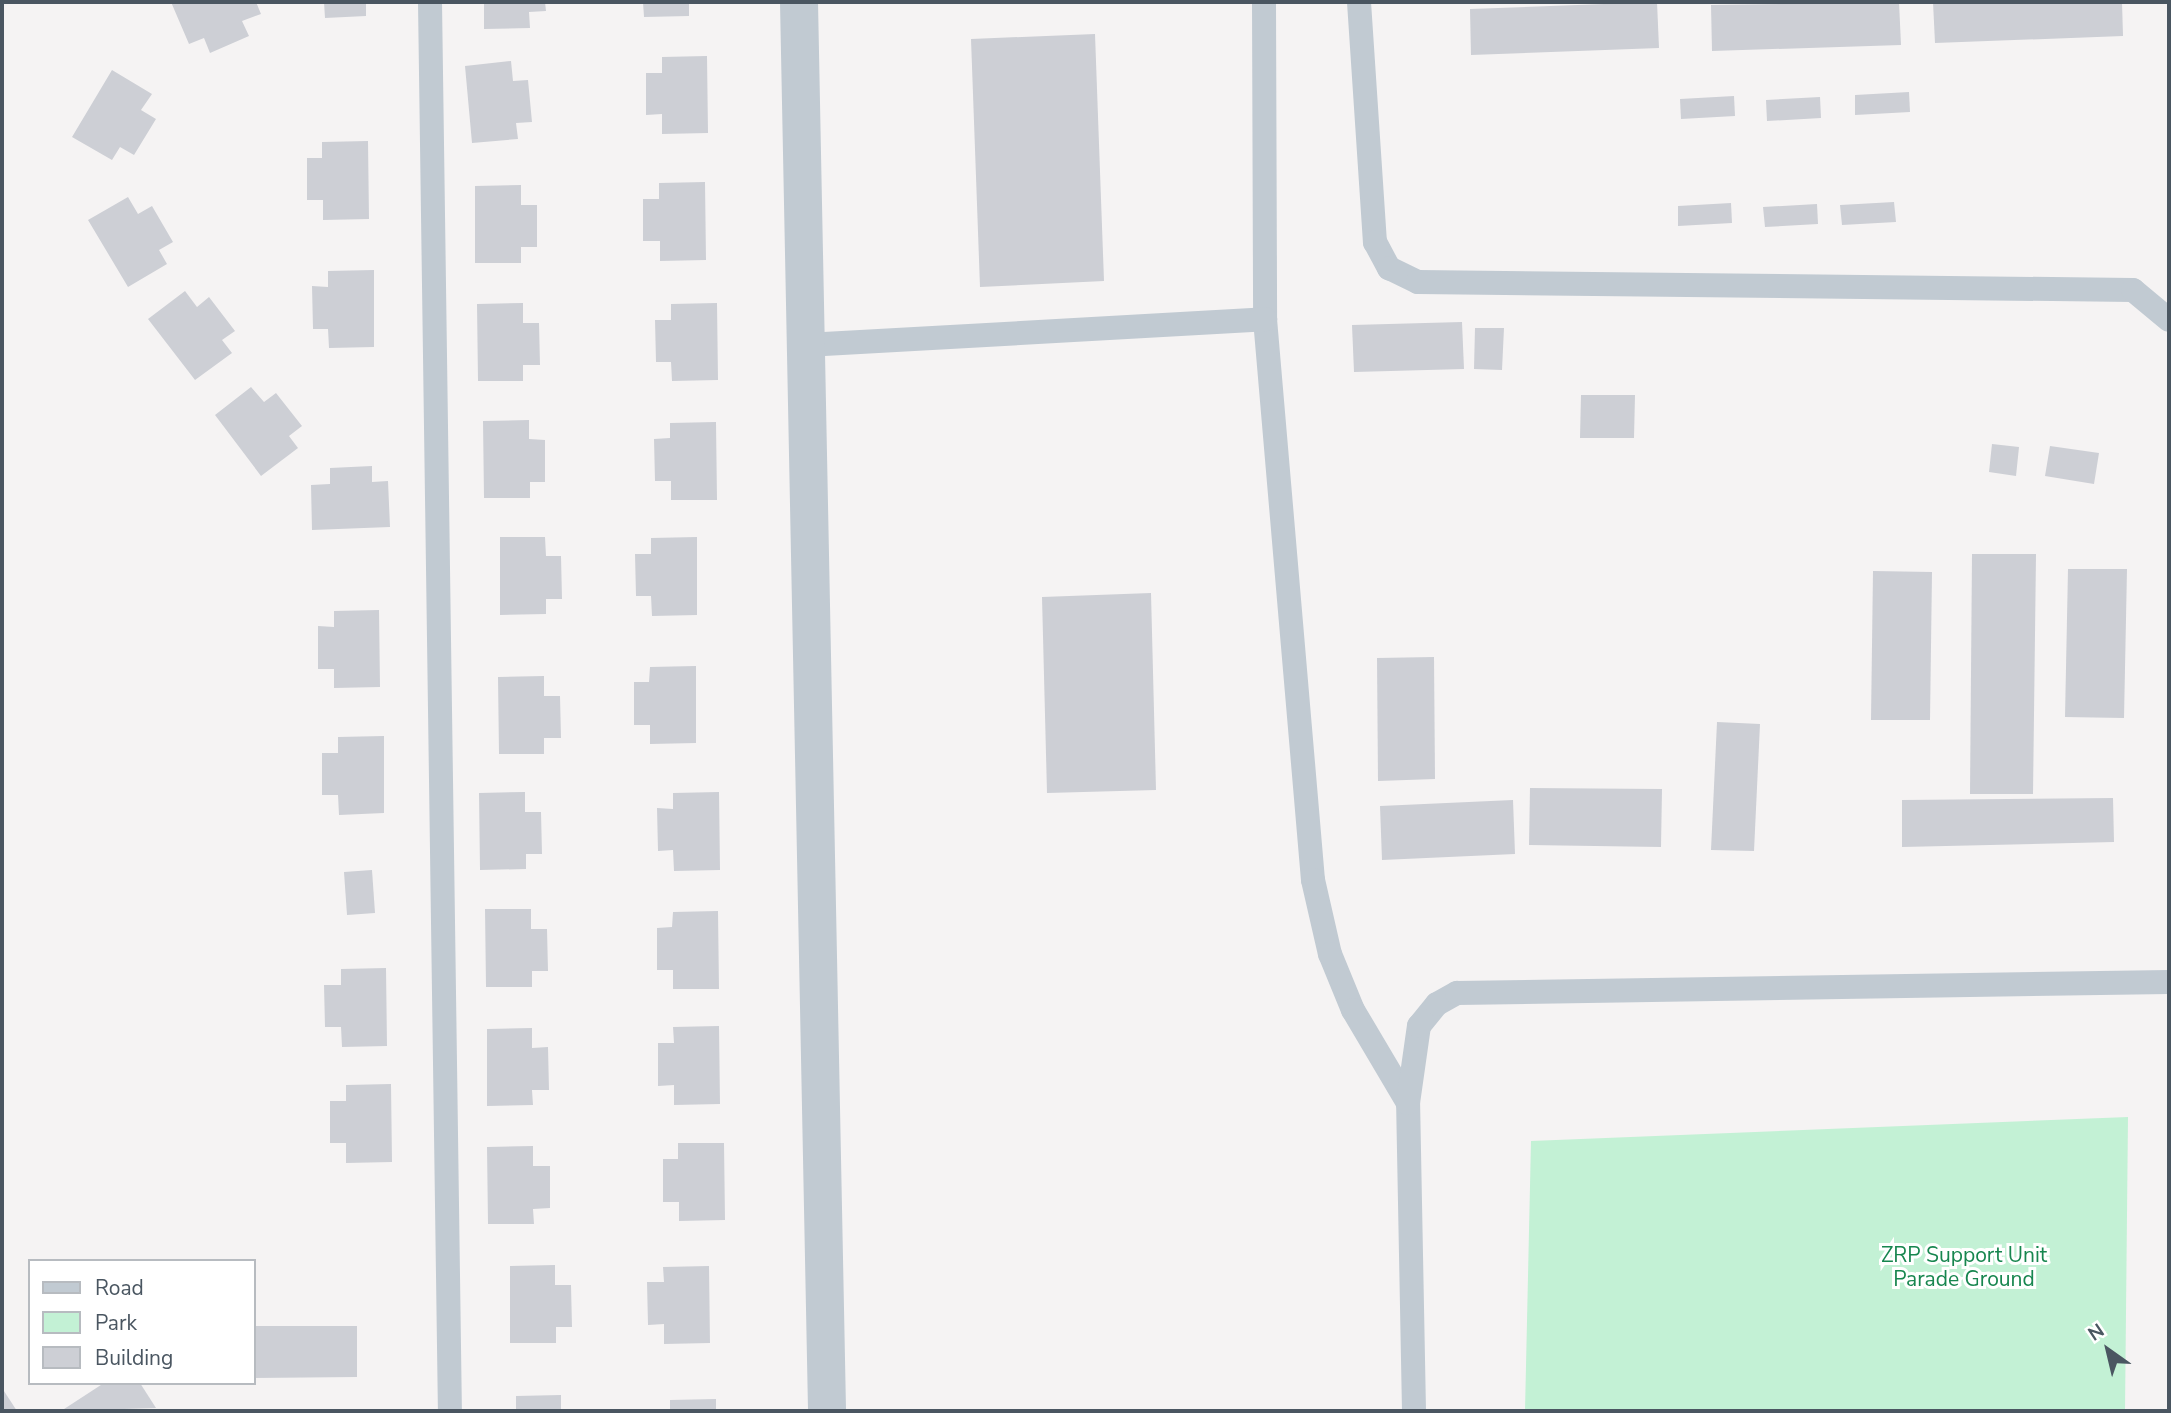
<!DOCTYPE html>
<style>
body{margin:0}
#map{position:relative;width:2171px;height:1413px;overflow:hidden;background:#f5f3f3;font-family:"Nunito Sans",sans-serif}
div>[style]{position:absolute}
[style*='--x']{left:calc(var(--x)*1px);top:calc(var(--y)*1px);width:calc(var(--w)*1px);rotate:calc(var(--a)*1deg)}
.green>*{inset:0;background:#c3f1d5}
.building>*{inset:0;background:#cdcfd5}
.service>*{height:24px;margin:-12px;padding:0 12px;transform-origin:12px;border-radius:12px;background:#c1cad2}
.minor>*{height:38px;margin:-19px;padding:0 19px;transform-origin:19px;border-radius:19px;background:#c1cad2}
span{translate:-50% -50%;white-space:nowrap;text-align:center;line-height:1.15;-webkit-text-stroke:6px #fff;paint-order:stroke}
.park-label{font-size:21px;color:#17864f}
.frame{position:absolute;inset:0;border:4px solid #4a5661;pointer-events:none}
.legend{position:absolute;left:28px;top:1259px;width:228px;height:126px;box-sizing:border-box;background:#fff;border:2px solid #b7bbc0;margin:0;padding:9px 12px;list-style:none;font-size:21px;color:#4a5661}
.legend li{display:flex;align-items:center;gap:14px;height:35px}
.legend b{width:35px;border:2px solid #b7bbc0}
.north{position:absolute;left:2073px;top:1315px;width:70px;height:70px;-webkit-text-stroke:5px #fff;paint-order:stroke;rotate:326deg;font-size:19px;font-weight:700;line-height:28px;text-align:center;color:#4a5661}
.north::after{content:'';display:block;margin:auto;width:24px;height:32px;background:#4a5661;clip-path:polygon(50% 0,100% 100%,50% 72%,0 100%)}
</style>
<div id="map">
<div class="green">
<i style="clip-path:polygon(2128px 1117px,2125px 1411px,1525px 1411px,1531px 1141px)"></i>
</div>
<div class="building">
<i style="clip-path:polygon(171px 2px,256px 2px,261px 14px,242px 21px,249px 36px,210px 53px,204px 38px,189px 44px)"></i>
<i style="clip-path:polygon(324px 2px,366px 2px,366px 16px,325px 18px)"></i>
<i style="clip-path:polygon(484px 2px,545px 2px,546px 11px,529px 12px,530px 28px,484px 29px)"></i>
<i style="clip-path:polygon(643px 2px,689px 2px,689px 16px,644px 17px)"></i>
<i style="clip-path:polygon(1657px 2px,1659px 48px,1471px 55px,1470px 9px)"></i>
<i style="clip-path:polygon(1899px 2px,1901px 45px,1712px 51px,1711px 5px)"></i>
<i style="clip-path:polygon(1933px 2px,2122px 2px,2123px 36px,1935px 43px)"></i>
<i style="clip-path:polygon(1095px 34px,1104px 281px,980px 287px,971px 39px)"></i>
<i style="clip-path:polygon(707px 56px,708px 133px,662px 134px,662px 114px,646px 115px,646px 73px,662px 73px,662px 57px)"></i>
<i style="clip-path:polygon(511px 61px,513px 81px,528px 80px,532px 122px,516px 123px,518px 139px,472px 143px,465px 66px)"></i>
<i style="clip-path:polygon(112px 70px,152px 94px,141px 110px,156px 119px,134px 155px,120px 147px,112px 160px,72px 137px)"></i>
<i style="clip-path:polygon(1909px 92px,1910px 112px,1855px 115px,1855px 95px)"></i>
<i style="clip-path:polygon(1734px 96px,1735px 116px,1681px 119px,1680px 99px)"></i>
<i style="clip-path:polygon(1820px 97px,1821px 118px,1767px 121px,1766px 100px)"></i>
<i style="clip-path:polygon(368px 141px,369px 219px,323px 220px,323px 200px,307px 200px,307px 158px,322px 158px,322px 142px)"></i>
<i style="clip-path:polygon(705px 182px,706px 260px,660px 261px,660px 241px,643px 241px,643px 199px,659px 199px,659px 183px)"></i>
<i style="clip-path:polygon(521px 185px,521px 205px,537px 205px,537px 247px,521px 247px,521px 263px,475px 263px,475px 186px)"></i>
<i style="clip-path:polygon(128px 197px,138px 214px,152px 206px,173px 242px,159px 250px,167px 264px,128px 287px,88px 220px)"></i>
<i style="clip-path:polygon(1894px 202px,1896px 222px,1842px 225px,1840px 205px)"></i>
<i style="clip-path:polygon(1731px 203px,1732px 223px,1678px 226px,1678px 206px)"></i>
<i style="clip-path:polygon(1817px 204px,1818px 224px,1765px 227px,1763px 207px)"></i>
<i style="clip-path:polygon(374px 270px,374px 347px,329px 348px,328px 329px,313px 329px,312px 286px,328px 287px,328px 271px)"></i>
<i style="clip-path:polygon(185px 291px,197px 307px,209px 297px,235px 331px,222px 340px,232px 353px,195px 380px,148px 319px)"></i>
<i style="clip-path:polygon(523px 303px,523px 323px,539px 323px,540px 365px,523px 365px,523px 381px,478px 381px,477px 304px)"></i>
<i style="clip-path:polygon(717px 303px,718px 380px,672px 381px,671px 362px,656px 362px,655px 320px,671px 320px,671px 304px)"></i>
<i style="clip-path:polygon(1462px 322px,1464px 369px,1354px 372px,1352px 325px)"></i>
<i style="clip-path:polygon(1475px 328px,1504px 328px,1502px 370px,1474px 369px)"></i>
<i style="clip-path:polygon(251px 387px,264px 402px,276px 393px,302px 426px,289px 436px,298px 448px,261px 476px,215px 415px)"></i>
<i style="clip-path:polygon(1581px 395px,1635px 395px,1634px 438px,1580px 438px)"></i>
<i style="clip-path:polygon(529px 420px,529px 439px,545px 440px,545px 482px,530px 482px,530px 498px,484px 498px,483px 421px)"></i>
<i style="clip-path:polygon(716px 422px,717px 500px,671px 500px,671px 481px,655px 481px,654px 439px,670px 438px,670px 423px)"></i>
<i style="clip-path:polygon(1992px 444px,2019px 447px,2016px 476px,1989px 472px)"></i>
<i style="clip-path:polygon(2050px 446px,2099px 453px,2094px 484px,2045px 476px)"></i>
<i style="clip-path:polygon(372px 466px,372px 482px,388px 481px,390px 527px,312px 530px,311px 485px,330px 484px,330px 468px)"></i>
<i style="clip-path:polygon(500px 537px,545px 537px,546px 556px,561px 556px,562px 599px,546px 599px,546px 614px,500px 615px)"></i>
<i style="clip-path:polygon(697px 537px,697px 615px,652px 616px,651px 596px,636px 596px,635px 554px,651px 554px,651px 538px)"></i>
<i style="clip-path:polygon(1972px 554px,2036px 554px,2033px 794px,1970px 794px)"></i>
<i style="clip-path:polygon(2068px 569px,2127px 569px,2124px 718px,2065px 717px)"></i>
<i style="clip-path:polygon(1873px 571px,1932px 572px,1930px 720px,1871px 720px)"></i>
<i style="clip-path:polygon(1151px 593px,1156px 790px,1047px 793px,1042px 597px)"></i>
<i style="clip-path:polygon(379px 610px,380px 687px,334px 688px,334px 669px,318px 669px,318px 626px,334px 627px,334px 611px)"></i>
<i style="clip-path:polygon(1434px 657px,1435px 779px,1378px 781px,1377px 658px)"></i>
<i style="clip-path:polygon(696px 666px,696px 743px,650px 744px,650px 725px,634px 725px,634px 682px,649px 682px,650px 667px)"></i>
<i style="clip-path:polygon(544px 676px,544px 696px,560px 696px,561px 738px,544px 738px,544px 754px,499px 754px,498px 677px)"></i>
<i style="clip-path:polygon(1717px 722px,1760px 724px,1754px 851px,1711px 850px)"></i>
<i style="clip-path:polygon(384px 736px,384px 813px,339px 815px,338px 795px,322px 795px,322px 753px,338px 753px,338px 737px)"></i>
<i style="clip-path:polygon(1530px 788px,1662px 789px,1661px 847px,1529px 845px)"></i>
<i style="clip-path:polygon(525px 792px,525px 812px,541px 812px,542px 854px,526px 854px,526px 869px,480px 870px,479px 793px)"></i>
<i style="clip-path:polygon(719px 792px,720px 870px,674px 871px,673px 850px,658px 851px,657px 808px,673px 809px,673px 793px)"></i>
<i style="clip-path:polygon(2113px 798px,2114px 842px,1902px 847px,1902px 800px)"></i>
<i style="clip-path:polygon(1513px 800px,1515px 854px,1382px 860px,1380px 806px)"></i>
<i style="clip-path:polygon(372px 870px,375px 913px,347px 915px,344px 872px)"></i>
<i style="clip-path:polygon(485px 909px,531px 909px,531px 929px,547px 929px,548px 971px,532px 971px,532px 987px,486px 987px)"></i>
<i style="clip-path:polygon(718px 911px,719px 989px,673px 989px,673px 970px,657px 970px,657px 928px,672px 927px,673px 912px)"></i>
<i style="clip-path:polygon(386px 968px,387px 1046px,342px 1047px,341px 1027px,325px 1027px,324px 985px,341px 985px,341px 969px)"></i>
<i style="clip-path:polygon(719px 1026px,720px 1104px,674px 1105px,674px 1085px,658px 1086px,658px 1043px,674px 1043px,673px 1027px)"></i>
<i style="clip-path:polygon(532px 1028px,532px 1048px,548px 1047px,549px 1090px,532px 1090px,533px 1105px,487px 1106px,487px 1029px)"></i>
<i style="clip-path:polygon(391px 1084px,392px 1162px,346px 1163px,346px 1143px,330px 1143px,330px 1101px,346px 1101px,346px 1085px)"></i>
<i style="clip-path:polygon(678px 1143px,724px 1143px,725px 1220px,679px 1221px,679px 1202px,663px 1202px,663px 1159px,678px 1159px)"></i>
<i style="clip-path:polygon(533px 1146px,533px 1166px,550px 1166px,550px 1208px,533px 1209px,534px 1224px,488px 1224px,487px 1147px)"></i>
<i style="clip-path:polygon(555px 1265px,555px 1285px,571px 1285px,572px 1327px,556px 1327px,556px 1343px,510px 1343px,510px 1266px)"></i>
<i style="clip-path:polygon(709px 1266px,710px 1343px,664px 1344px,664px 1324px,648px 1325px,647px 1282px,664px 1282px,663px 1267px)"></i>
<i style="clip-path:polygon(254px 1326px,357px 1326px,357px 1377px,254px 1378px)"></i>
<i style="clip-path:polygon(104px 1383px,140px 1383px,156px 1408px,61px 1411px)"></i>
<i style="clip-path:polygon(2px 1388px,17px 1411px,2px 1411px)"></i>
<i style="clip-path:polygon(561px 1395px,561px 1411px,516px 1411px,516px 1396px)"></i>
<i style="clip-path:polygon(716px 1399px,716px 1411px,670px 1411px,670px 1400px)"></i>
</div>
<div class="service">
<i style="--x:430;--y:2;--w:1409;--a:89.19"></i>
<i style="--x:1264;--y:2;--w:317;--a:89.8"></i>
<i style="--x:1265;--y:319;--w:563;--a:85.11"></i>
<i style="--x:1313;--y:880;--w:76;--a:77.1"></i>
<i style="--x:1330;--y:954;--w:61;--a:67.7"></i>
<i style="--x:1353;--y:1010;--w:108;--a:59.4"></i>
<i style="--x:1359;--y:2;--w:241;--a:86.2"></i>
<i style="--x:1375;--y:242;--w:30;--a:62"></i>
<i style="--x:1389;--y:268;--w:32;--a:26"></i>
<i style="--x:1418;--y:282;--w:715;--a:0.64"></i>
<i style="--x:2133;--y:290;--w:47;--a:39.8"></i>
<i style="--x:806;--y:345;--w:460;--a:-3.2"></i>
<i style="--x:1414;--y:1411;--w:308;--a:-91.1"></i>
<i style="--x:1408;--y:1103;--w:78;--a:-81.9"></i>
<i style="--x:1419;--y:1026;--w:28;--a:-51"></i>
<i style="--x:1437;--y:1004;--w:23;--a:-29"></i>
<i style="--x:1457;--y:993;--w:712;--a:-0.89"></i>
</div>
<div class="minor">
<i style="--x:799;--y:2;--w:1409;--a:88.86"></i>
</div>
<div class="park-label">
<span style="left:1964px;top:1267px">ZRP Support Unit<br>Parade Ground</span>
</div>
<div class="frame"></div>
<ul class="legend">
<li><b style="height:9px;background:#c1cad2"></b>Road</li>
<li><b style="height:19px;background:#c3f1d5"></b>Park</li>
<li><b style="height:19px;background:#cdcfd5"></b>Building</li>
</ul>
<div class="north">N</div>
</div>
